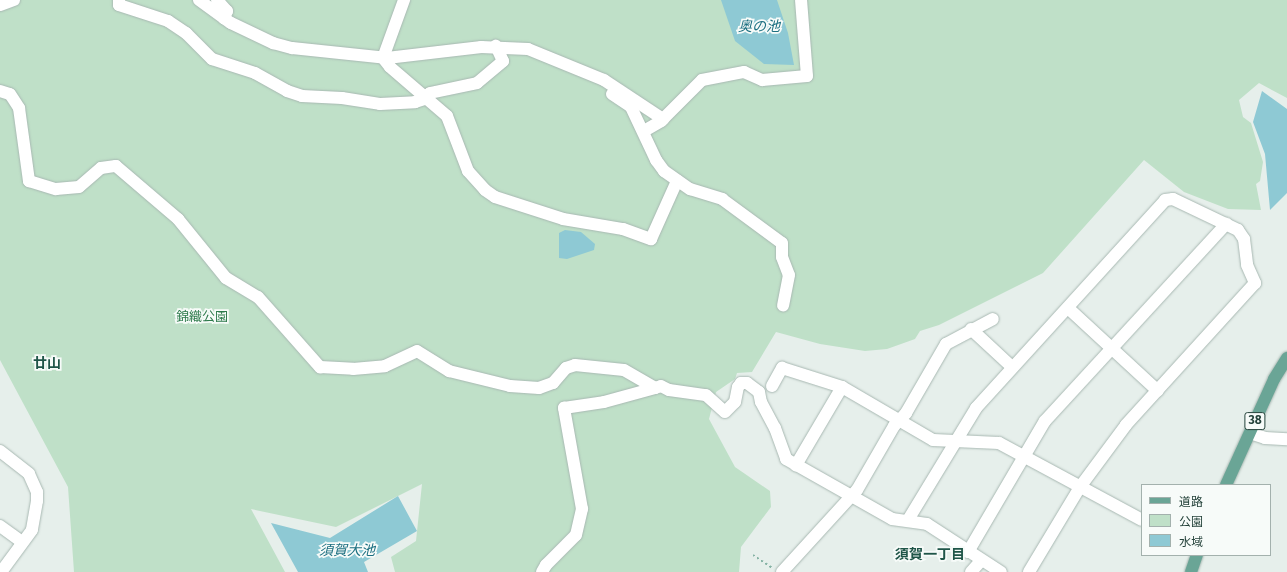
<!DOCTYPE html>
<meta charset="utf-8">
<style>
body{margin:0}
#map{position:relative;width:1287px;height:572px;overflow:hidden;background:#e6efeb;font-family:"Fira Sans","Noto Sans JP",sans-serif}
div>[style]{position:absolute}
[style*='--x']{left:calc(var(--x)*1px);top:calc(var(--y)*1px);width:calc(var(--w)*1px);rotate:calc(var(--a)*1deg)}
.green>*{inset:0;background:#bfe0c8}
.water>*{inset:0;background:#8ec9d4}
.path>*{height:2px;margin-top:-1px;transform-origin:0;background:repeating-linear-gradient(90deg,#86b3a5 0 2px,transparent 0 5px)}
.roads{filter:drop-shadow(0 0 1px #a8b8b2) drop-shadow(0 0 1px #a8b8b2)}
.street>*{height:12px;margin:-6px;padding:0 6px;transform-origin:6px;border-radius:6px;background:#fff}
.secondary>*{height:12px;margin:-6px;padding:0 6px;transform-origin:6px;border-radius:6px;background:#fff}
.primary>*{height:12px;margin:-6px;padding:0 6px;transform-origin:6px;border-radius:6px;background:#6aa596}
span{translate:-50% -50%;white-space:nowrap;text-align:center;line-height:1.15;-webkit-text-stroke:3.5px #f7fbf9;paint-order:stroke}
.shield-label span{padding:1px 3px;background:#f7fbf9;border:1px solid;border-radius:3px;-webkit-text-stroke-width:0}
.shield-label{font-size:12px;color:#24423a;font-weight:700}
.park-label{font-size:13px;color:#2d7a4b}
.water-label{font-size:14px;color:#1c6f80;font-style:italic}
.neighbourhood-label{font-size:14px;color:#1f5548;font-weight:700}
.legend{position:absolute;left:1141px;top:484px;width:130px;height:72px;box-sizing:border-box;background:#f7fbf9;border:1px solid #a3b1ad;margin:0;padding:5px 7px;list-style:none;font-size:12px;color:#24423a}
.legend li{display:flex;align-items:center;gap:8px;height:20px}
.legend b{width:20px;border:1px solid #a3b1ad}
</style>
<div id="map">
<div class="green">
<i style="clip-path:polygon(0 0,1287px 0,1287px 98px,1259px 83px,1239px 100px,1243px 117px,1251px 123px,1263px 162px,1260px 181px,1256px 184px,1261px 210px,1228px 209px,1184px 192px,1144px 160px,1043px 273px,939px 325px,920px 331px,915px 339px,887px 349px,865px 351px,820px 344px,776px 332px,752px 372px,737px 373px,735px 379px,716px 392px,709px 419px,735px 467px,770px 491px,771px 507px,741px 547px,739px 572px,395px 572px,391px 557px,416px 541px,422px 484px,336px 527px,251px 509px,285px 572px,74px 572px,68px 487px,0 360px)"></i>
</div>
<div class="water">
<i style="clip-path:polygon(721px 0,777px 0,788px 33px,794px 65px,764px 64px,735px 41px)"></i>
<i style="clip-path:polygon(1262px 91px,1287px 109px,1287px 193px,1270px 210px,1265px 154px,1253px 122px)"></i>
<i style="clip-path:polygon(565px 230px,581px 232px,595px 244px,594px 250px,567px 259px,559px 258px,559px 233px)"></i>
<i style="clip-path:polygon(398px 496px,417px 531px,364px 562px,368px 572px,298px 572px,271px 523px,330px 538px)"></i>
</div>
<div class="path">
<i style="--x:753;--y:555;--w:23;--a:34"></i>
</div>
<div class="roads">
<div class="street">
<i style="--x:119;--y:0;--w:5;--a:90"></i>
<i style="--x:119;--y:5;--w:52;--a:18.1"></i>
<i style="--x:168;--y:21;--w:22;--a:34"></i>
<i style="--x:186;--y:33;--w:37;--a:45"></i>
<i style="--x:212;--y:59;--w:45;--a:18"></i>
<i style="--x:255;--y:73;--w:37;--a:29"></i>
<i style="--x:287;--y:91;--w:16;--a:18"></i>
<i style="--x:302;--y:96;--w:40;--a:2.9"></i>
<i style="--x:342;--y:98;--w:38;--a:9"></i>
<i style="--x:380;--y:104;--w:35;--a:-3"></i>
<i style="--x:415;--y:102;--w:9;--a:-18"></i>
<i style="--x:424;--y:99;--w:8;--a:-45"></i>
<i style="--x:430;--y:93;--w:48;--a:-12"></i>
<i style="--x:477;--y:83;--w:34;--a:-40"></i>
<i style="--x:503;--y:61;--w:17;--a:-115"></i>
<i style="--x:199;--y:0;--w:39;--a:36"></i>
<i style="--x:231;--y:23;--w:47;--a:25.5"></i>
<i style="--x:273;--y:43;--w:20;--a:15"></i>
<i style="--x:292;--y:48;--w:96;--a:6"></i>
<i style="--x:387;--y:58;--w:95;--a:-6.7"></i>
<i style="--x:481;--y:47;--w:47;--a:2.4"></i>
<i style="--x:528;--y:49;--w:82;--a:22.2"></i>
<i style="--x:604;--y:80;--w:71;--a:33.5"></i>
<i style="--x:217;--y:0;--w:15;--a:48"></i>
<i style="--x:227;--y:11;--w:8;--a:113"></i>
<i style="--x:0;--y:5;--w:15;--a:-20"></i>
<i style="--x:383;--y:58;--w:11;--a:52"></i>
<i style="--x:390;--y:67;--w:75;--a:40.7"></i>
<i style="--x:447;--y:116;--w:59;--a:69.1"></i>
<i style="--x:468;--y:171;--w:25;--a:48"></i>
<i style="--x:485;--y:190;--w:12;--a:35"></i>
<i style="--x:495;--y:197;--w:71;--a:17.9"></i>
<i style="--x:563;--y:219;--w:61;--a:9.5"></i>
<i style="--x:623;--y:229;--w:30;--a:20"></i>
<i style="--x:651;--y:239;--w:64;--a:-65.9"></i>
<i style="--x:383;--y:58;--w:62;--a:-70.1"></i>
<i style="--x:0;--y:91;--w:10;--a:17"></i>
<i style="--x:10;--y:94;--w:17;--a:57"></i>
<i style="--x:19;--y:108;--w:74;--a:82.2"></i>
<i style="--x:29;--y:181;--w:28;--a:17"></i>
<i style="--x:56;--y:189;--w:23;--a:-5"></i>
<i style="--x:79;--y:187;--w:29;--a:-41"></i>
<i style="--x:101;--y:168;--w:15;--a:-8"></i>
<i style="--x:116;--y:166;--w:82;--a:40.5"></i>
<i style="--x:178;--y:219;--w:76;--a:50.9"></i>
<i style="--x:226;--y:278;--w:37;--a:31"></i>
<i style="--x:258;--y:297;--w:94;--a:48.5"></i>
<i style="--x:320;--y:367;--w:33;--a:3"></i>
<i style="--x:353;--y:369;--w:32;--a:-5"></i>
<i style="--x:385;--y:366;--w:35;--a:-25"></i>
<i style="--x:417;--y:351;--w:38;--a:32"></i>
<i style="--x:449;--y:371;--w:63;--a:13.8"></i>
<i style="--x:510;--y:386;--w:29;--a:4"></i>
<i style="--x:539;--y:388;--w:15;--a:-20"></i>
<i style="--x:553;--y:383;--w:20;--a:-49"></i>
<i style="--x:566;--y:368;--w:9;--a:-18"></i>
<i style="--x:575;--y:365;--w:49;--a:5.8"></i>
<i style="--x:624;--y:370;--w:36;--a:30"></i>
<i style="--x:655;--y:388;--w:6;--a:-18"></i>
<i style="--x:661;--y:386;--w:9;--a:27"></i>
<i style="--x:669;--y:390;--w:37;--a:8"></i>
<i style="--x:706;--y:395;--w:25;--a:42"></i>
<i style="--x:725;--y:412;--w:14;--a:-45"></i>
<i style="--x:735;--y:402;--w:15;--a:-79"></i>
<i style="--x:738;--y:387;--w:5;--a:-53"></i>
<i style="--x:741;--y:383;--w:6;--a:0"></i>
<i style="--x:747;--y:383;--w:15;--a:37"></i>
<i style="--x:759;--y:392;--w:10;--a:79"></i>
<i style="--x:761;--y:402;--w:30;--a:62"></i>
<i style="--x:775;--y:428;--w:33;--a:70"></i>
<i style="--x:786;--y:459;--w:122;--a:29.5"></i>
<i style="--x:892;--y:519;--w:35;--a:8"></i>
<i style="--x:927;--y:524;--w:88;--a:33"></i>
<i style="--x:612;--y:94;--w:23;--a:34"></i>
<i style="--x:631;--y:107;--w:59;--a:64.7"></i>
<i style="--x:656;--y:160;--w:14;--a:54"></i>
<i style="--x:664;--y:171;--w:32;--a:35"></i>
<i style="--x:690;--y:189;--w:34;--a:17"></i>
<i style="--x:722;--y:199;--w:74;--a:36.3"></i>
<i style="--x:782;--y:243;--w:14;--a:90"></i>
<i style="--x:782;--y:257;--w:19;--a:69"></i>
<i style="--x:789;--y:275;--w:31;--a:101"></i>
<i style="--x:644;--y:131;--w:20;--a:-30"></i>
<i style="--x:661;--y:121;--w:58;--a:-45"></i>
<i style="--x:702;--y:80;--w:43;--a:-10.8"></i>
<i style="--x:744;--y:72;--w:20;--a:24"></i>
<i style="--x:762;--y:80;--w:45;--a:-5.1"></i>
<i style="--x:807;--y:76;--w:76;--a:-94.5"></i>
<i style="--x:1068;--y:308;--w:122;--a:42.7"></i>
<i style="--x:971;--y:329;--w:56;--a:42.8"></i>
<i style="--x:772;--y:386;--w:21;--a:-61"></i>
<i style="--x:782;--y:368;--w:63;--a:17.6"></i>
<i style="--x:842;--y:387;--w:91;--a:120.5"></i>
<i style="--x:1250;--y:433;--w:16;--a:18"></i>
<i style="--x:1265;--y:438;--w:22;--a:3"></i>
<i style="--x:0;--y:451;--w:37;--a:38"></i>
<i style="--x:29;--y:474;--w:20;--a:66"></i>
<i style="--x:37;--y:492;--w:9;--a:90"></i>
<i style="--x:37;--y:501;--w:29;--a:100"></i>
<i style="--x:32;--y:530;--w:52;--a:126.4"></i>
<i style="--x:908;--y:520;--w:131;--a:-58.7"></i>
<i style="--x:976;--y:408;--w:281;--a:-47.7"></i>
<i style="--x:1165;--y:200;--w:8;--a:-7"></i>
<i style="--x:1173;--y:199;--w:72;--a:25.5"></i>
<i style="--x:1238;--y:230;--w:11;--a:56"></i>
<i style="--x:1244;--y:239;--w:26;--a:83"></i>
<i style="--x:1247;--y:265;--w:20;--a:66"></i>
<i style="--x:1255;--y:283;--w:192;--a:132.3"></i>
<i style="--x:1126;--y:425;--w:77;--a:126.6"></i>
<i style="--x:1080;--y:487;--w:99;--a:121"></i>
<i style="--x:0;--y:526;--w:27;--a:36"></i>
<i style="--x:968;--y:552;--w:152;--a:-59.6"></i>
<i style="--x:1045;--y:421;--w:268;--a:-47.4"></i>
<i style="--x:542;--y:572;--w:8;--a:-60"></i>
<i style="--x:546;--y:565;--w:42;--a:-45"></i>
<i style="--x:576;--y:535;--w:27;--a:-77"></i>
<i style="--x:582;--y:509;--w:103;--a:-100.1"></i>
<i style="--x:564;--y:408;--w:40;--a:-8.5"></i>
<i style="--x:604;--y:402;--w:53;--a:-15.4"></i>
<i style="--x:782;--y:572;--w:111;--a:-47.6"></i>
<i style="--x:857;--y:490;--w:74;--a:-60"></i>
<i style="--x:894;--y:426;--w:18;--a:-47"></i>
<i style="--x:906;--y:413;--w:80;--a:-59.9"></i>
<i style="--x:946;--y:344;--w:53;--a:-28"></i>
<i style="--x:971;--y:572;--w:15;--a:-48"></i>
</div>
<div class="secondary">
<i style="--x:842;--y:387;--w:105;--a:30.2"></i>
<i style="--x:933;--y:440;--w:66;--a:2.6"></i>
<i style="--x:999;--y:443;--w:162;--a:28.3"></i>
</div>
<div class="primary">
<i style="--x:1226;--y:485;--w:116;--a:-65.6"></i>
<i style="--x:1274;--y:379;--w:25;--a:-58"></i>
<i style="--x:1191;--y:572;--w:18;--a:-71"></i>
</div>
</div>
<div class="shield-label">
<span style="left:1255px;top:421px">38</span>
</div>
<div class="park-label">
<span style="left:202px;top:317px">錦織公園</span>
</div>
<div class="water-label">
<span style="left:759px;top:27px">奥の池</span>
<span style="left:347px;top:551px">須賀大池</span>
</div>
<div class="neighbourhood-label">
<span style="left:47px;top:364px">廿山</span>
<span style="left:930px;top:555px">須賀一丁目</span>
</div>
<ul class="legend">
<li><b style="height:5px;background:#6aa596"></b>道路</li>
<li><b style="height:11px;background:#bfe0c8"></b>公園</li>
<li><b style="height:11px;background:#8ec9d4"></b>水域</li>
</ul>
</div>
